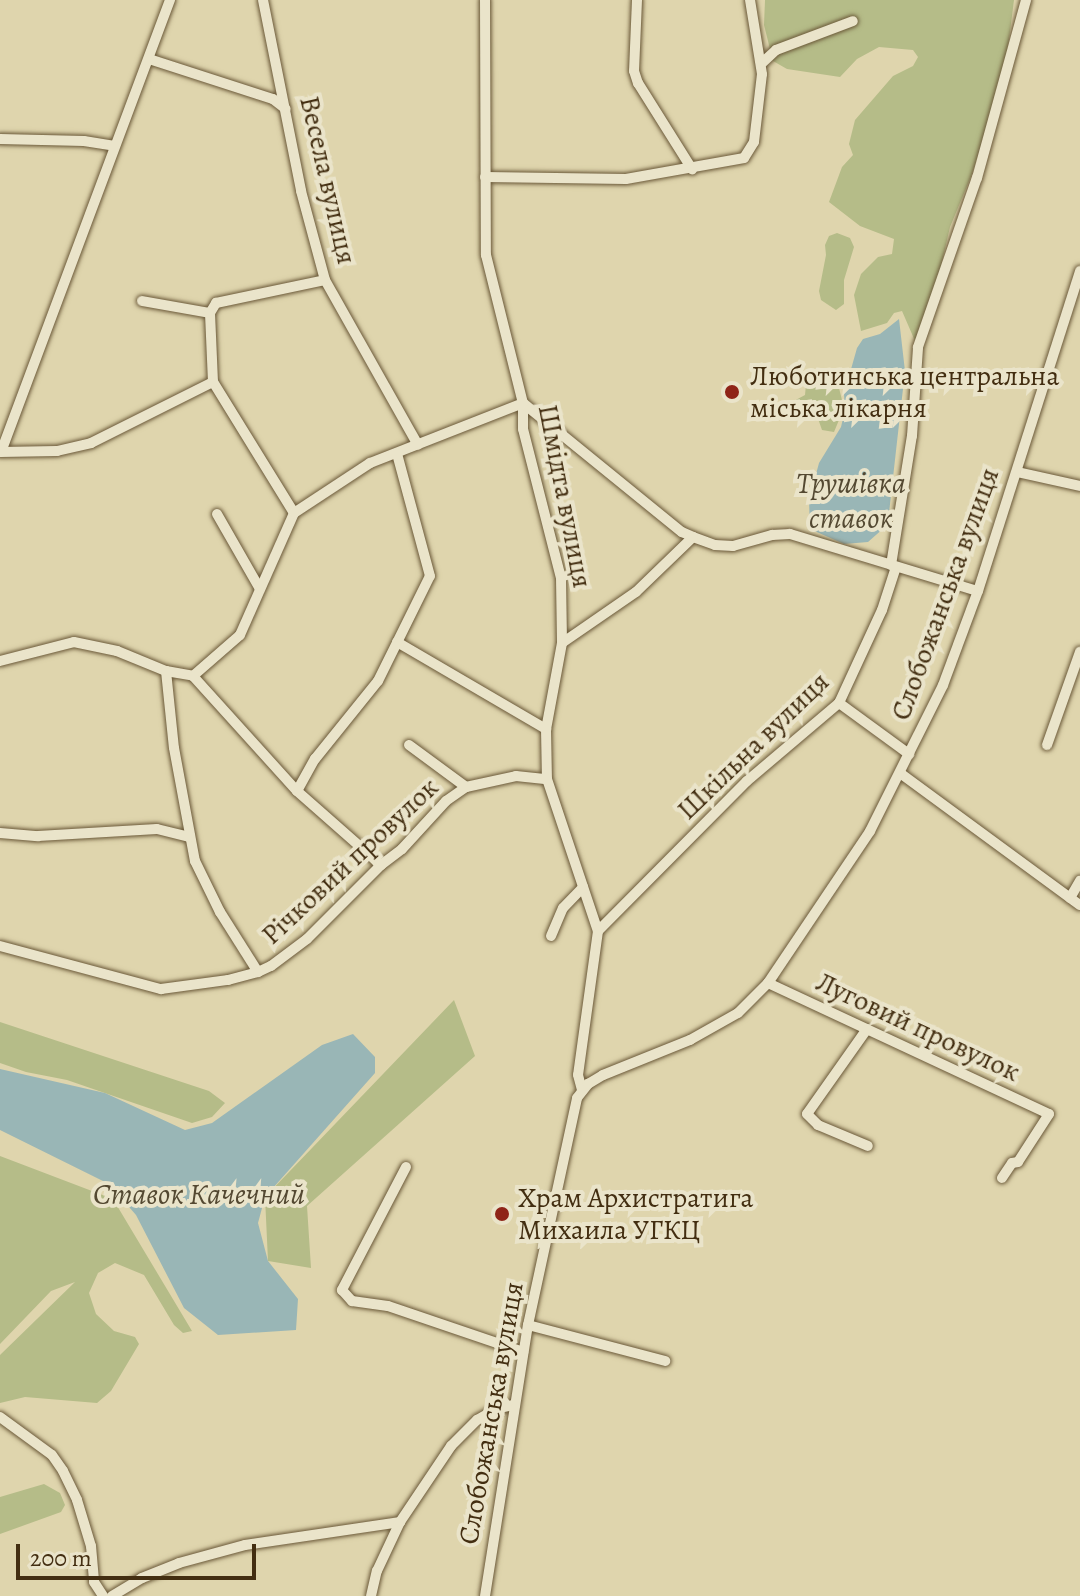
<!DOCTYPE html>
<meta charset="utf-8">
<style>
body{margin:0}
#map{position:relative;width:1080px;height:1596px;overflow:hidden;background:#dfd5ad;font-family:Alegreya,serif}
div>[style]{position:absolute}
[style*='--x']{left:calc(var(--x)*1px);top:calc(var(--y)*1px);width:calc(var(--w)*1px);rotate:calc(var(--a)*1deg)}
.green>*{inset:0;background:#b5bc88}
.water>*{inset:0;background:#99b6b6}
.roads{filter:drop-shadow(0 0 2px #6a5838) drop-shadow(0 0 2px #6a5838)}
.minor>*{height:10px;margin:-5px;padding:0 5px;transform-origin:5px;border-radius:5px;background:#eae4ca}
.dots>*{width:22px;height:22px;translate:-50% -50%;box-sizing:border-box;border:4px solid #eae4ca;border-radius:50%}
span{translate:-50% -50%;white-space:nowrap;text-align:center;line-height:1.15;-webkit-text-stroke:8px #eae4ca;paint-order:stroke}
.street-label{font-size:28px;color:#432e11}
.poi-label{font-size:28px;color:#432e11}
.left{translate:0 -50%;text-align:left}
.water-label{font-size:30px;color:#544932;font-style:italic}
.scale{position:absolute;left:16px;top:1544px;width:240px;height:36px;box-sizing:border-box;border:4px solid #432e11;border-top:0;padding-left:10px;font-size:24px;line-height:28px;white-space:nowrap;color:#432e11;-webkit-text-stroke:6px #eae4ca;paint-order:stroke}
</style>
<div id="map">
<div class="green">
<i style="clip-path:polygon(765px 0,1014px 0,1005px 71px,972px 174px,950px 227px,924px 340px,915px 341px,902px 311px,894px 313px,887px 323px,861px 331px,854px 295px,861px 274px,878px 257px,892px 254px,894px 239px,860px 226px,829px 202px,842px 167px,853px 155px,849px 144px,855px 120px,893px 76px,913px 66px,918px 57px,913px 50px,879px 47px,857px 59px,840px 77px,787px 69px,773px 61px,764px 25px)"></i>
<i style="clip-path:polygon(837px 233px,850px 238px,854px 247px,844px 280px,844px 304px,836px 310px,821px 300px,819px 291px,826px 255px,825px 245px,829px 236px)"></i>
<i style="clip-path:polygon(817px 374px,828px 376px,839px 388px,844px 408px,834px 432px,822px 430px,816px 413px,794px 421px,792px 402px,805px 395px,806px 384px)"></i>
<i style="clip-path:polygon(454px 1000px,475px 1056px,307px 1206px,311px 1268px,268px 1261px,265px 1197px)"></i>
<i style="clip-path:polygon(0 1022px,209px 1091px,225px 1103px,212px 1117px,192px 1123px,67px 1080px,26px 1072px,0 1063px)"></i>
<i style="clip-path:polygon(0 1156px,113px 1199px,192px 1331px,183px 1333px,174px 1325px,144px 1275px,115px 1263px,98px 1273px,89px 1293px,96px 1314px,114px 1331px,135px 1337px,139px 1344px,111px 1391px,97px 1403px,25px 1397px,0 1403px,0 1355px,75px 1282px,51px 1291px,0 1344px)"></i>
<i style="clip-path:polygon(44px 1484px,60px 1493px,65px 1505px,61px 1512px,0 1534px,0 1497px)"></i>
</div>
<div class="water">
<i style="clip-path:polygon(899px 319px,905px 371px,889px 513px,885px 527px,868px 542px,844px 544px,810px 529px,809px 500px,819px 463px,841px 427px,845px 410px,844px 394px,857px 348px,863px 339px,880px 334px)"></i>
<i style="clip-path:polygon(353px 1034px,375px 1057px,375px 1073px,265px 1197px,258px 1223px,268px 1261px,298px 1299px,296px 1330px,218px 1335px,184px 1308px,136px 1215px,109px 1184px,0 1130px,0 1069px,105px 1093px,185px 1130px,212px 1123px,322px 1045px)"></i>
</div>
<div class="roads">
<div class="minor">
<i style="--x:263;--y:0;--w:195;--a:78.7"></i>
<i style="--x:301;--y:191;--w:92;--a:74.9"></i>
<i style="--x:325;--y:280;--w:189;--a:60.6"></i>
<i style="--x:485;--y:0;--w:255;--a:89.8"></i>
<i style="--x:486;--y:255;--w:153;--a:76"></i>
<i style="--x:523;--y:403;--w:26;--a:90"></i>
<i style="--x:523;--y:429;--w:154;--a:75.7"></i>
<i style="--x:561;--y:578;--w:65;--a:89.1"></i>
<i style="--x:562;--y:643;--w:87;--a:100.5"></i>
<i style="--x:546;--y:729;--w:50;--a:88.9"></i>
<i style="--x:547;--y:779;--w:160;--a:71.5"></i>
<i style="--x:598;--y:931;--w:145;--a:97.9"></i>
<i style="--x:578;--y:1075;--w:16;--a:75"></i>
<i style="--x:637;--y:0;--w:71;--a:92.4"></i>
<i style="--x:634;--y:71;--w:13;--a:72"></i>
<i style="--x:638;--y:83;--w:102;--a:57.9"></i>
<i style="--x:149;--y:59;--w:130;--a:17.9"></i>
<i style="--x:273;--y:99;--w:16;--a:38"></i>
<i style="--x:762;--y:63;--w:19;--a:-43"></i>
<i style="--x:776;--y:50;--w:82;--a:-20.6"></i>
<i style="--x:0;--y:139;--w:84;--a:1.4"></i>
<i style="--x:84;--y:141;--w:31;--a:9"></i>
<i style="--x:485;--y:177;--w:141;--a:0.8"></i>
<i style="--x:626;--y:179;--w:120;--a:-10.1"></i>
<i style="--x:744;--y:158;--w:19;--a:-58"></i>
<i style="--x:754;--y:142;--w:68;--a:-83.3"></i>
<i style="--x:762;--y:74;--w:75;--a:-99.2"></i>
<i style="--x:142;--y:301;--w:69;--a:10"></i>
<i style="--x:523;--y:403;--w:205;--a:39.1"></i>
<i style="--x:682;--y:532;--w:12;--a:24"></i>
<i style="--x:693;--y:537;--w:23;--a:20"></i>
<i style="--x:715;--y:545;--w:18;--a:3"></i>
<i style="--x:733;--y:546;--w:41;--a:-15.8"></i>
<i style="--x:772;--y:535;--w:18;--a:-3"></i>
<i style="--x:790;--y:534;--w:196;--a:16.9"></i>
<i style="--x:0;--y:452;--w:57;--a:-1"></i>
<i style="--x:57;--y:451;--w:35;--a:-13"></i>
<i style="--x:91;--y:443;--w:136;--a:-26.6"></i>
<i style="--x:1;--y:452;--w:483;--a:-69.5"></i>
<i style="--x:1017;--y:472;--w:65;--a:12.5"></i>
<i style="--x:294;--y:513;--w:154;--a:-121.7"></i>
<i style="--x:213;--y:382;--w:69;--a:-92.5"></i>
<i style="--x:210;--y:313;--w:12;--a:-59"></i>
<i style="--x:216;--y:303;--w:111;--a:-11.9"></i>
<i style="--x:217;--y:514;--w:86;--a:60.2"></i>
<i style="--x:891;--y:565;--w:131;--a:-80.8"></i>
<i style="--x:912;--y:436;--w:89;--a:-86.1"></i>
<i style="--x:918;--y:347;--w:179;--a:-70.8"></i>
<i style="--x:977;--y:178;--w:185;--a:-74.6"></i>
<i style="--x:397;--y:642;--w:173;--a:30.3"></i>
<i style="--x:562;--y:643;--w:90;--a:-34.6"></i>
<i style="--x:636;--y:592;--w:79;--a:-44"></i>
<i style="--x:0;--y:661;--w:76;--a:-14.4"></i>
<i style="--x:74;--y:642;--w:44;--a:11.8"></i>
<i style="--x:117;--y:651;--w:53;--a:22.2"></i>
<i style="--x:166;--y:671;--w:27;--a:10"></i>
<i style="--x:193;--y:676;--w:62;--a:-41.1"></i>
<i style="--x:240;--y:635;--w:133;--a:-66.1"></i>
<i style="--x:294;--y:513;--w:91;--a:-33.3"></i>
<i style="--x:370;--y:463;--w:164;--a:-21.4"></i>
<i style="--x:166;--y:671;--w:77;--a:84.1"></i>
<i style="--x:174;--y:748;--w:115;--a:79.5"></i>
<i style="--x:195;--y:861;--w:57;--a:63.9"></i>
<i style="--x:220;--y:912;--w:71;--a:57.7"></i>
<i style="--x:193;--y:676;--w:155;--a:47.9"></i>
<i style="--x:297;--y:791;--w:112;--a:41.4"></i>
<i style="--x:839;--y:703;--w:87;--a:36.1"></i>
<i style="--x:409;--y:745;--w:71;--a:36.4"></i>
<i style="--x:1047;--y:745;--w:99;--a:-70.5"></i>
<i style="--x:900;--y:773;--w:223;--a:36.3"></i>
<i style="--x:297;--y:791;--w:37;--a:-61"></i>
<i style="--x:315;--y:759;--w:100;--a:-51.1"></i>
<i style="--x:378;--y:681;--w:117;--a:-63.7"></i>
<i style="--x:430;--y:576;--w:126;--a:-105.1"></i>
<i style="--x:0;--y:833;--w:38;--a:5"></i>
<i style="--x:38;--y:836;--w:119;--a:-3.4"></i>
<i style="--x:157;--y:829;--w:34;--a:14"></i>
<i style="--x:1070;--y:898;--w:20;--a:-60"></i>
<i style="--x:598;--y:931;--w:211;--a:-45.2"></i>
<i style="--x:747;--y:781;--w:121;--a:-40.3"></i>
<i style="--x:839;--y:703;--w:102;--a:-65.2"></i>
<i style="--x:882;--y:610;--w:45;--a:-72"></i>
<i style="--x:551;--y:936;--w:30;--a:-67"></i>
<i style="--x:563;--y:908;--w:29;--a:-46"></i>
<i style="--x:0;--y:946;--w:167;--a:15"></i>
<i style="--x:161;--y:989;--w:68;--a:-7.7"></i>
<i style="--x:228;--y:980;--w:31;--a:-15"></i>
<i style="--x:258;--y:972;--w:14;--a:-25"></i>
<i style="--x:271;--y:966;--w:45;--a:-36.9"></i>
<i style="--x:307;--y:939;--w:105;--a:-45"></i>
<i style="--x:381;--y:865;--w:26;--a:-37"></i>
<i style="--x:402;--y:849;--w:65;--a:-47.5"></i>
<i style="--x:446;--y:801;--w:24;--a:-35"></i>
<i style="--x:466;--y:787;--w:51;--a:-12.4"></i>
<i style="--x:516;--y:776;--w:31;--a:6"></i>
<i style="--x:768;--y:983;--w:310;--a:25"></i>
<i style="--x:1049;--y:1114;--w:57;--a:122.9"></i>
<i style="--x:1018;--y:1162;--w:6;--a:171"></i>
<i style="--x:1012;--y:1163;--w:18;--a:124"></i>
<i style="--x:867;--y:1029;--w:104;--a:125.2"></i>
<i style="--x:807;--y:1114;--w:16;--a:45"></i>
<i style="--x:818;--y:1125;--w:54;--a:22.8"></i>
<i style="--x:406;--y:1167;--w:139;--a:117.5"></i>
<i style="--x:342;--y:1290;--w:15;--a:48"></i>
<i style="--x:352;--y:1301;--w:36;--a:8"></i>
<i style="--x:388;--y:1306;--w:143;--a:18.8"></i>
<i style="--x:528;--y:1325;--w:142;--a:14.7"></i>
<i style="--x:0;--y:1417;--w:64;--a:36.2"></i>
<i style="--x:52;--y:1455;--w:19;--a:55"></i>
<i style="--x:63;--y:1471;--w:32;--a:64"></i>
<i style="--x:77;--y:1500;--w:48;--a:73.1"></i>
<i style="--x:91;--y:1546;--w:36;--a:85"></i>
<i style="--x:94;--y:1582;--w:17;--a:57"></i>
<i style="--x:112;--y:1596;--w:35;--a:-31"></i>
<i style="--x:142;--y:1578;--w:40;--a:-22"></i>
<i style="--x:179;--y:1563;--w:68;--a:-15.3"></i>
<i style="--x:245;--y:1545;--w:157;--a:-8.4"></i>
<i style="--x:371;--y:1596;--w:26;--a:-77"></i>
<i style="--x:377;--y:1571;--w:54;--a:-64.9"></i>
<i style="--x:400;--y:1522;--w:92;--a:-56.1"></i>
<i style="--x:451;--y:1446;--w:37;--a:-45"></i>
<i style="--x:477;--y:1420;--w:22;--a:-30"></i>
<i style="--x:496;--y:1409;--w:18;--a:-13"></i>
<i style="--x:485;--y:1596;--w:274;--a:-81"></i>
<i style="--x:528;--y:1325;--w:232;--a:-77.8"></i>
<i style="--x:577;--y:1098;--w:18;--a:-52"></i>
<i style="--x:588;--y:1084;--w:17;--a:-31"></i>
<i style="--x:603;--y:1075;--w:94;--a:-21.9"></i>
<i style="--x:690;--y:1040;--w:55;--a:-29.4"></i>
<i style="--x:738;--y:1013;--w:42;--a:-45"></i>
<i style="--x:768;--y:983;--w:183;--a:-56.1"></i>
<i style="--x:870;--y:831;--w:163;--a:-63.4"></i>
<i style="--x:943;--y:685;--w:100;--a:-69.6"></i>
<i style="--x:978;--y:591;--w:336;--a:-72.3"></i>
</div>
</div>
<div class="dots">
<i style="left:732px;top:392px;background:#8f2418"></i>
<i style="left:502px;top:1214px;background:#8f2418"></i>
</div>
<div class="street-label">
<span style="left:328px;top:180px;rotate:77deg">Весела вулиця</span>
<span style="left:565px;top:496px;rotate:79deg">Шмідта вулиця</span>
<span style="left:945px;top:594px;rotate:-70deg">Слобожанська вулиця</span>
<span style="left:753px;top:746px;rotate:-44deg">Шкільна вулиця</span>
<span style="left:350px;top:861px;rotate:-43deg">Річковий провулок</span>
<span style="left:918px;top:1027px;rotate:25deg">Луговий провулок</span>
<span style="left:491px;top:1413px;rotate:-80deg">Слобожанська вулиця</span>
</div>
<div class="poi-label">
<span class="left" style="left:750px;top:392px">Люботинська центральна<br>міська лікарня</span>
<span class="left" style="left:518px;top:1214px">Храм Архистратига<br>Михаила УГКЦ</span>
</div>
<div class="water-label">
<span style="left:851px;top:500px">Трушівка<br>ставок</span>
<span style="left:199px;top:1194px">Ставок Качечний</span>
</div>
<div class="scale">200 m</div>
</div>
